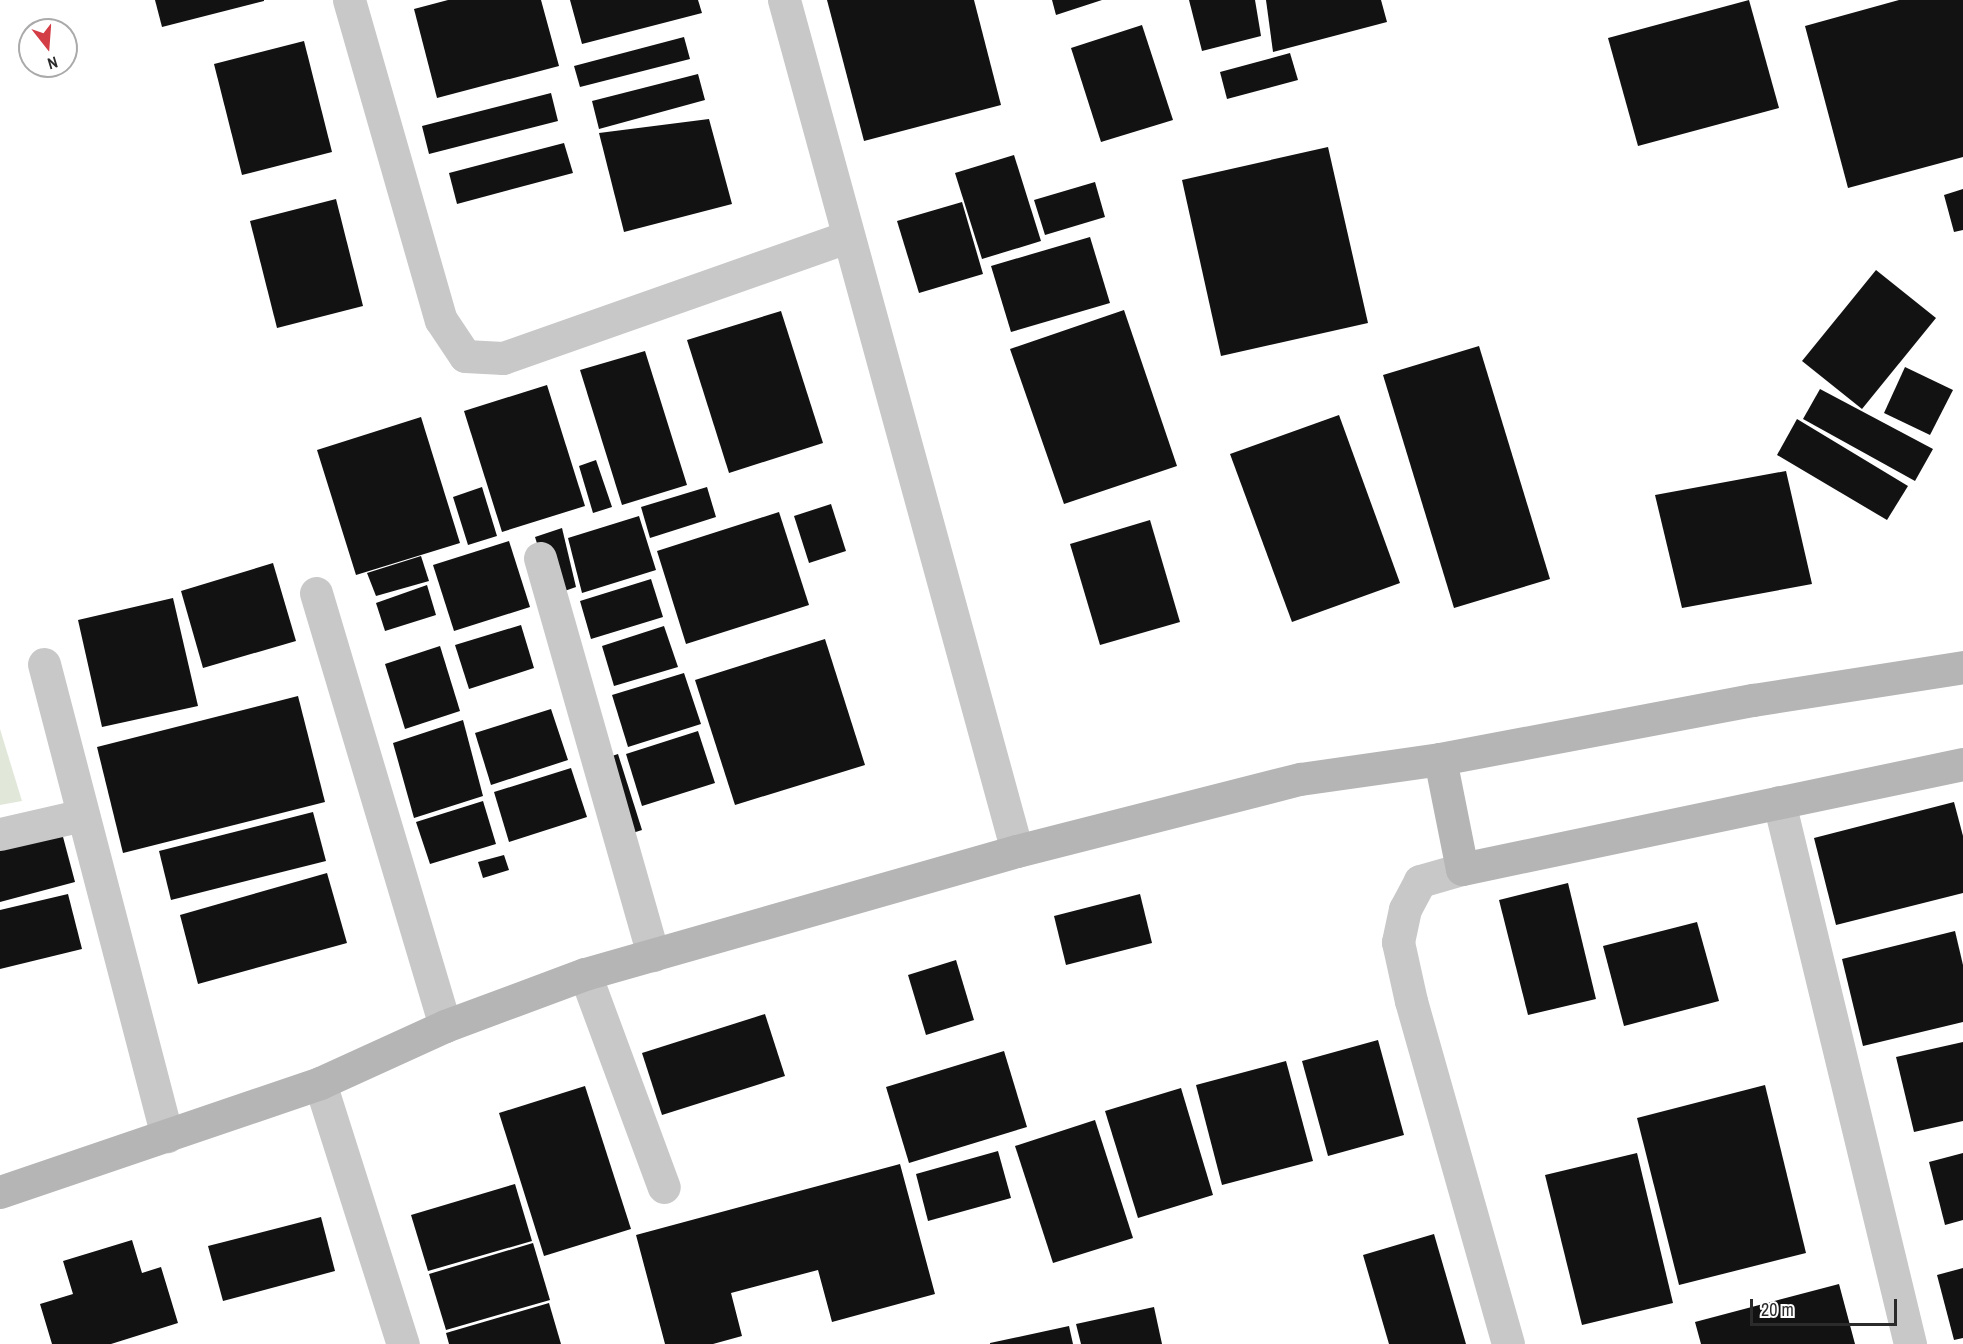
<!DOCTYPE html>
<style>
body{margin:0}
#map{position:relative;width:1963px;height:1344px;overflow:hidden;background:#fff;font-family:"Archivo Narrow",sans-serif}
div>[style]{position:absolute}
[style*='--x']{left:calc(var(--x)*1px);top:calc(var(--y)*1px);width:calc(var(--w)*1px);rotate:calc(var(--a)*1deg)}
.green>*{inset:0;background:#e1e8da}
.building>*{inset:0;background:#121212}
.street>*{height:33px;margin:-16.5px;padding:0 16.5px;transform-origin:16.5px;border-radius:16.5px;background:#c8c8c8}
.secondary>*{height:33px;margin:-16.5px;padding:0 16.5px;transform-origin:16.5px;border-radius:16.5px;background:#b5b5b5}
span{translate:-50% -50%;white-space:nowrap;text-align:center;line-height:1.15;-webkit-text-stroke:6px #fff;paint-order:stroke}
.north{position:absolute;left:18px;top:18px;width:60px;height:60px;box-sizing:border-box;background:#fff;border:2px solid #aaa;border-radius:50%;rotate:163deg;font-size:16px;font-weight:700;line-height:24px;text-align:center;color:#2b2b2b}
.north::after{content:'';display:block;margin:auto;width:21px;height:27px;background:#d33d46;clip-path:polygon(50% 0,100% 100%,50% 72%,0 100%)}
.scale{position:absolute;left:1750px;top:1299px;width:147px;height:27px;box-sizing:border-box;border:3px solid #2b2b2b;border-top:0;padding-left:8px;font-size:18px;line-height:21px;white-space:nowrap;color:#2b2b2b;-webkit-text-stroke:4px #fff;paint-order:stroke}
</style>
<div id="map">
<div class="green">
<i style="clip-path:polygon(0 729px,22px 801px,0 805px)"></i>
</div>
<div class="building">
<i style="clip-path:polygon(155px 0,264px 0,264px 1px,162px 27px)"></i>
<i style="clip-path:polygon(448px 0,541px 0,559px 66px,437px 98px,414px 9px)"></i>
<i style="clip-path:polygon(570px 0,698px 0,702px 13px,582px 44px)"></i>
<i style="clip-path:polygon(827px 0,974px 0,1001px 105px,864px 141px)"></i>
<i style="clip-path:polygon(1052px 0,1102px 0,1056px 15px)"></i>
<i style="clip-path:polygon(1189px 0,1255px 0,1261px 36px,1202px 51px)"></i>
<i style="clip-path:polygon(1266px 0,1381px 0,1387px 22px,1273px 52px)"></i>
<i style="clip-path:polygon(1749px 0,1779px 108px,1638px 146px,1608px 38px)"></i>
<i style="clip-path:polygon(1899px 0,1963px 0,1963px 157px,1848px 188px,1805px 26px)"></i>
<i style="clip-path:polygon(1142px 25px,1173px 120px,1101px 142px,1071px 48px)"></i>
<i style="clip-path:polygon(684px 37px,690px 59px,580px 87px,574px 66px)"></i>
<i style="clip-path:polygon(304px 41px,332px 152px,242px 175px,214px 64px)"></i>
<i style="clip-path:polygon(1290px 53px,1298px 80px,1227px 99px,1220px 72px)"></i>
<i style="clip-path:polygon(698px 74px,705px 100px,599px 129px,592px 101px)"></i>
<i style="clip-path:polygon(551px 93px,558px 121px,429px 154px,422px 126px)"></i>
<i style="clip-path:polygon(709px 119px,732px 204px,624px 232px,599px 133px)"></i>
<i style="clip-path:polygon(564px 143px,573px 173px,457px 204px,449px 173px)"></i>
<i style="clip-path:polygon(1328px 147px,1368px 323px,1221px 356px,1182px 180px)"></i>
<i style="clip-path:polygon(1014px 155px,1041px 241px,982px 259px,955px 173px)"></i>
<i style="clip-path:polygon(1095px 182px,1105px 217px,1045px 235px,1034px 200px)"></i>
<i style="clip-path:polygon(1963px 189px,1963px 230px,1954px 232px,1944px 195px)"></i>
<i style="clip-path:polygon(336px 199px,363px 306px,277px 328px,250px 221px)"></i>
<i style="clip-path:polygon(962px 202px,983px 274px,919px 293px,897px 221px)"></i>
<i style="clip-path:polygon(1090px 237px,1110px 303px,1011px 332px,991px 266px)"></i>
<i style="clip-path:polygon(1876px 270px,1936px 318px,1862px 409px,1802px 361px)"></i>
<i style="clip-path:polygon(1124px 310px,1177px 466px,1064px 504px,1010px 349px)"></i>
<i style="clip-path:polygon(781px 311px,823px 443px,729px 473px,687px 340px)"></i>
<i style="clip-path:polygon(1479px 346px,1550px 579px,1454px 608px,1383px 375px)"></i>
<i style="clip-path:polygon(645px 351px,687px 485px,622px 505px,580px 370px)"></i>
<i style="clip-path:polygon(1905px 367px,1953px 390px,1930px 435px,1884px 413px)"></i>
<i style="clip-path:polygon(547px 385px,585px 506px,502px 532px,464px 411px)"></i>
<i style="clip-path:polygon(1820px 389px,1933px 449px,1915px 481px,1803px 419px)"></i>
<i style="clip-path:polygon(1339px 415px,1400px 583px,1292px 622px,1230px 454px)"></i>
<i style="clip-path:polygon(421px 417px,460px 543px,356px 575px,317px 450px)"></i>
<i style="clip-path:polygon(1797px 419px,1908px 486px,1887px 520px,1777px 455px)"></i>
<i style="clip-path:polygon(596px 460px,612px 507px,593px 513px,579px 466px)"></i>
<i style="clip-path:polygon(1786px 471px,1812px 584px,1682px 608px,1655px 495px)"></i>
<i style="clip-path:polygon(482px 487px,497px 536px,468px 545px,453px 497px)"></i>
<i style="clip-path:polygon(707px 487px,716px 517px,650px 538px,641px 507px)"></i>
<i style="clip-path:polygon(831px 504px,846px 551px,809px 563px,794px 516px)"></i>
<i style="clip-path:polygon(779px 512px,809px 605px,686px 644px,657px 551px)"></i>
<i style="clip-path:polygon(639px 516px,656px 570px,582px 593px,568px 538px)"></i>
<i style="clip-path:polygon(1150px 520px,1180px 622px,1100px 645px,1070px 544px)"></i>
<i style="clip-path:polygon(562px 528px,576px 587px,553px 595px,535px 537px)"></i>
<i style="clip-path:polygon(509px 541px,530px 607px,454px 631px,433px 565px)"></i>
<i style="clip-path:polygon(421px 556px,429px 581px,376px 596px,367px 573px)"></i>
<i style="clip-path:polygon(273px 563px,296px 641px,203px 668px,181px 591px)"></i>
<i style="clip-path:polygon(651px 579px,663px 617px,591px 639px,580px 601px)"></i>
<i style="clip-path:polygon(427px 585px,436px 615px,385px 631px,376px 603px)"></i>
<i style="clip-path:polygon(173px 598px,198px 706px,102px 727px,78px 620px)"></i>
<i style="clip-path:polygon(521px 625px,534px 668px,469px 689px,455px 645px)"></i>
<i style="clip-path:polygon(664px 626px,678px 667px,614px 686px,602px 646px)"></i>
<i style="clip-path:polygon(825px 639px,865px 765px,735px 805px,695px 680px)"></i>
<i style="clip-path:polygon(440px 646px,460px 711px,405px 729px,385px 664px)"></i>
<i style="clip-path:polygon(684px 673px,701px 724px,628px 747px,612px 695px)"></i>
<i style="clip-path:polygon(298px 696px,325px 802px,123px 853px,97px 747px)"></i>
<i style="clip-path:polygon(551px 709px,568px 760px,491px 785px,475px 733px)"></i>
<i style="clip-path:polygon(463px 720px,483px 796px,414px 818px,393px 743px)"></i>
<i style="clip-path:polygon(698px 731px,715px 783px,642px 806px,626px 754px)"></i>
<i style="clip-path:polygon(618px 754px,642px 830px,623px 836px,600px 760px)"></i>
<i style="clip-path:polygon(571px 768px,587px 817px,509px 842px,494px 792px)"></i>
<i style="clip-path:polygon(483px 801px,496px 844px,430px 864px,416px 822px)"></i>
<i style="clip-path:polygon(1954px 802px,1963px 836px,1963px 893px,1836px 925px,1814px 838px)"></i>
<i style="clip-path:polygon(313px 812px,326px 861px,171px 900px,159px 851px)"></i>
<i style="clip-path:polygon(62px 833px,75px 882px,0 902px,0 849px)"></i>
<i style="clip-path:polygon(504px 855px,509px 870px,483px 878px,478px 862px)"></i>
<i style="clip-path:polygon(327px 873px,347px 943px,198px 984px,180px 915px)"></i>
<i style="clip-path:polygon(1568px 883px,1596px 999px,1528px 1015px,1499px 900px)"></i>
<i style="clip-path:polygon(68px 894px,82px 949px,0 969px,0 910px)"></i>
<i style="clip-path:polygon(1140px 894px,1152px 943px,1066px 965px,1054px 916px)"></i>
<i style="clip-path:polygon(1697px 922px,1719px 1001px,1624px 1026px,1603px 946px)"></i>
<i style="clip-path:polygon(1955px 931px,1963px 965px,1963px 1022px,1863px 1046px,1842px 959px)"></i>
<i style="clip-path:polygon(956px 960px,974px 1020px,926px 1035px,908px 975px)"></i>
<i style="clip-path:polygon(765px 1014px,785px 1076px,662px 1115px,642px 1053px)"></i>
<i style="clip-path:polygon(1378px 1040px,1404px 1135px,1328px 1156px,1302px 1061px)"></i>
<i style="clip-path:polygon(1963px 1042px,1963px 1121px,1914px 1132px,1896px 1057px)"></i>
<i style="clip-path:polygon(1004px 1051px,1027px 1127px,909px 1163px,886px 1087px)"></i>
<i style="clip-path:polygon(1286px 1061px,1313px 1161px,1222px 1185px,1196px 1085px)"></i>
<i style="clip-path:polygon(1765px 1085px,1806px 1253px,1679px 1285px,1637px 1118px)"></i>
<i style="clip-path:polygon(585px 1086px,631px 1229px,544px 1256px,499px 1113px)"></i>
<i style="clip-path:polygon(1181px 1088px,1213px 1195px,1138px 1218px,1105px 1111px)"></i>
<i style="clip-path:polygon(1095px 1120px,1133px 1238px,1053px 1263px,1015px 1146px)"></i>
<i style="clip-path:polygon(998px 1151px,1011px 1198px,928px 1221px,916px 1174px)"></i>
<i style="clip-path:polygon(1637px 1153px,1673px 1303px,1582px 1325px,1545px 1175px)"></i>
<i style="clip-path:polygon(1963px 1153px,1963px 1220px,1945px 1225px,1929px 1162px)"></i>
<i style="clip-path:polygon(900px 1164px,935px 1294px,832px 1322px,818px 1270px,731px 1293px,742px 1336px,713px 1344px,665px 1344px,636px 1235px)"></i>
<i style="clip-path:polygon(515px 1184px,532px 1241px,428px 1271px,411px 1215px)"></i>
<i style="clip-path:polygon(321px 1217px,335px 1271px,223px 1301px,208px 1246px)"></i>
<i style="clip-path:polygon(1434px 1234px,1466px 1344px,1389px 1344px,1363px 1255px)"></i>
<i style="clip-path:polygon(132px 1240px,142px 1273px,161px 1267px,178px 1323px,111px 1344px,52px 1344px,40px 1304px,73px 1294px,63px 1261px)"></i>
<i style="clip-path:polygon(533px 1243px,550px 1300px,446px 1330px,429px 1274px)"></i>
<i style="clip-path:polygon(1963px 1268px,1963px 1338px,1954px 1340px,1937px 1275px)"></i>
<i style="clip-path:polygon(1839px 1284px,1855px 1344px,1701px 1344px,1695px 1322px)"></i>
<i style="clip-path:polygon(549px 1303px,561px 1344px,449px 1344px,446px 1333px)"></i>
<i style="clip-path:polygon(1154px 1307px,1162px 1344px,1081px 1344px,1076px 1324px)"></i>
<i style="clip-path:polygon(1069px 1326px,1073px 1344px,990px 1344px,990px 1343px)"></i>
</div>
<div class="street">
<i style="--x:349;--y:0;--w:333;--a:74"></i>
<i style="--x:441;--y:320;--w:43;--a:56.3"></i>
<i style="--x:465;--y:356;--w:38;--a:3"></i>
<i style="--x:503;--y:358;--w:365;--a:-19.4"></i>
<i style="--x:784;--y:0;--w:882;--a:74.69"></i>
<i style="--x:540;--y:558;--w:413;--a:74.1"></i>
<i style="--x:316;--y:593;--w:452;--a:73.4"></i>
<i style="--x:44;--y:664;--w:488;--a:75.4"></i>
<i style="--x:1779;--y:802;--w:558;--a:76.41"></i>
<i style="--x:0;--y:834;--w:85;--a:-12.9"></i>
<i style="--x:1462;--y:869;--w:44;--a:164.1"></i>
<i style="--x:1420;--y:881;--w:32;--a:118"></i>
<i style="--x:1405;--y:909;--w:34;--a:102"></i>
<i style="--x:1398;--y:942;--w:60;--a:77.6"></i>
<i style="--x:1411;--y:1001;--w:356;--a:74.2"></i>
<i style="--x:585;--y:974;--w:227;--a:69.7"></i>
<i style="--x:320;--y:1083;--w:274;--a:72.4"></i>
</div>
<div class="secondary">
<i style="--x:1440;--y:759;--w:112;--a:78.7"></i>
<i style="--x:1462;--y:869;--w:512;--a:-11.84"></i>
<i style="--x:0;--y:1192;--w:338;--a:-18.8"></i>
<i style="--x:320;--y:1083;--w:137;--a:-24.5"></i>
<i style="--x:445;--y:1026;--w:149;--a:-20.4"></i>
<i style="--x:585;--y:974;--w:449;--a:-15.9"></i>
<i style="--x:1017;--y:851;--w:292;--a:-14.3"></i>
<i style="--x:1300;--y:779;--w:141;--a:-8.1"></i>
<i style="--x:1440;--y:759;--w:319;--a:-10.7"></i>
<i style="--x:1753;--y:700;--w:213;--a:-8.9"></i>
</div>
<div class="north">N</div>
<div class="scale">20 m</div>
</div>
